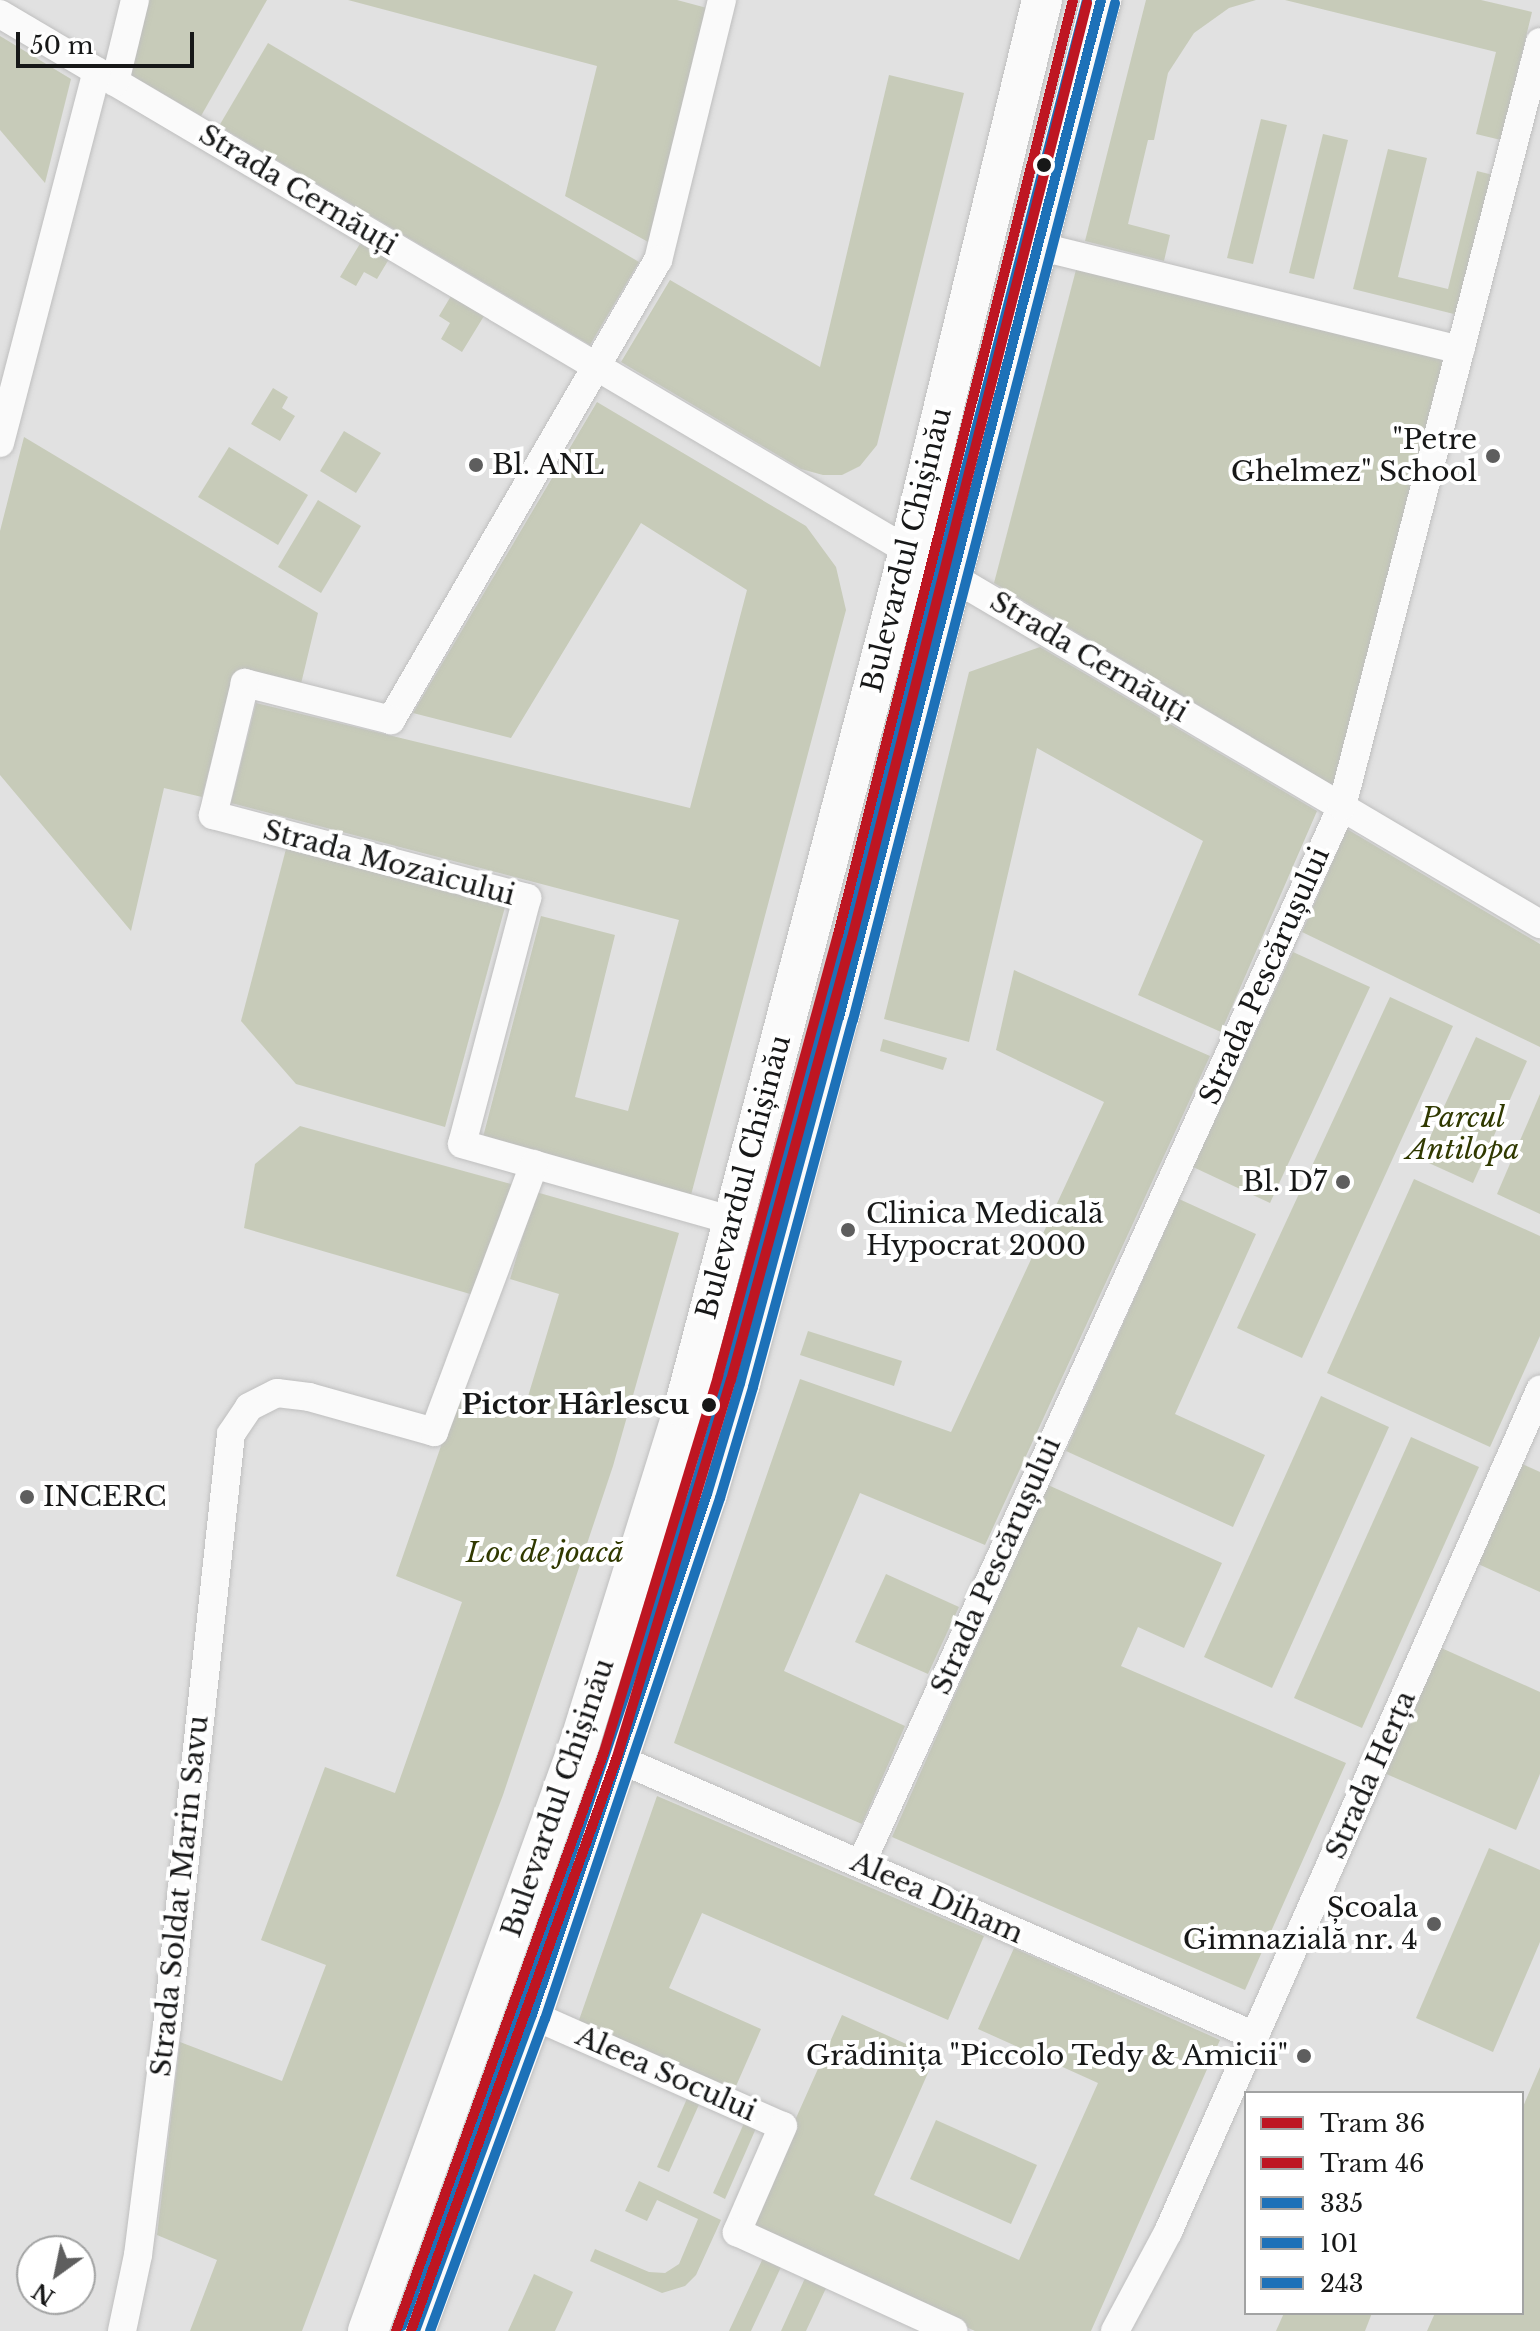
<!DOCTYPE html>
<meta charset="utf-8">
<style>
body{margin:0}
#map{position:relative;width:1540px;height:2331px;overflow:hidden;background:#e1e1e1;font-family:"Libre Baskerville",serif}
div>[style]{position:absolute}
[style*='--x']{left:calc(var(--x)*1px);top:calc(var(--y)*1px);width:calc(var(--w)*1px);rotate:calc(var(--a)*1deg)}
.green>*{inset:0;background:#c7cbb9}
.roads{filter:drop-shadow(0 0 2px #bfbfbf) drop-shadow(0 0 2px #bfbfbf)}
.minor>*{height:28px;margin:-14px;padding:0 14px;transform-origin:14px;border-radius:14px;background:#fafafa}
.secondary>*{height:40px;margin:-20px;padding:0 20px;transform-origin:20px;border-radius:20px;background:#fafafa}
.bus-1>*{height:10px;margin:-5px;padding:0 5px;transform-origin:5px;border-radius:5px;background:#1d71b8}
.bus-2>*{height:10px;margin:-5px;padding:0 5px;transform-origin:5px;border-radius:5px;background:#1d71b8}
.bus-3>*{height:10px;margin:-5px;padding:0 5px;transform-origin:5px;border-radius:5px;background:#1d71b8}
.tram-1>*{height:10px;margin:-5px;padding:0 5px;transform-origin:5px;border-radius:5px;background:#be1622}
.tram-2>*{height:10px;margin:-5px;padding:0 5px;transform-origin:5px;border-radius:5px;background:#be1622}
.dots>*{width:22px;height:22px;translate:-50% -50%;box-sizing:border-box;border:4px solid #fff;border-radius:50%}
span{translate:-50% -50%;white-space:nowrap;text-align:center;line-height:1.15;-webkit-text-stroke:8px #fff;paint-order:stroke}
.street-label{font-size:28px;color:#171818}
.poi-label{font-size:28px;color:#171818}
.right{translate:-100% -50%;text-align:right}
.left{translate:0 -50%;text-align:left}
.park-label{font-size:28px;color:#303900;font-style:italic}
.stop-label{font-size:28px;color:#171818;font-weight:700}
.legend{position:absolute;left:1244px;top:2091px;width:280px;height:224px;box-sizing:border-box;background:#fff;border:2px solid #a2a3a3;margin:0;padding:10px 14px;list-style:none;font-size:24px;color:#171818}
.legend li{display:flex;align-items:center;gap:16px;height:40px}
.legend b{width:40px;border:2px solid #a2a3a3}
.north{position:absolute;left:16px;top:2235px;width:80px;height:80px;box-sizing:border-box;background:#fff;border:2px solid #a2a3a3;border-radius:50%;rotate:213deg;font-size:22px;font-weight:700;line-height:32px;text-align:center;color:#171818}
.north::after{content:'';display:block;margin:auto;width:28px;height:36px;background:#5e5e5e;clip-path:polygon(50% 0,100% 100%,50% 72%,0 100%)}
.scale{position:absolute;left:16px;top:32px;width:178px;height:36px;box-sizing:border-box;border:4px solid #171818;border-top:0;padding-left:10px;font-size:24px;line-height:28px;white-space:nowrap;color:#171818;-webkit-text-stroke:6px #fff;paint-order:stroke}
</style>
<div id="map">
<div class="green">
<i style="clip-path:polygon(149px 0,267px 0,201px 116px,131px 75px)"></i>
<i style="clip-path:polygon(348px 0,677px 0,707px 8px,650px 243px,565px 196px,597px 66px)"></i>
<i style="clip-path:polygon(1146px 0,1256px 0,1229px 8px,1194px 33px,1168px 73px,1154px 140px,1148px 140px,1128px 224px,1170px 235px,1164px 261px,1085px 241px)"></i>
<i style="clip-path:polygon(1285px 0,1481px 0,1532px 12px,1501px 140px,1476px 134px,1496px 52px)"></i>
<i style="clip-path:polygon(0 36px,71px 79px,45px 183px,0 130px)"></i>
<i style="clip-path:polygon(268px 43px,639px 262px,590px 345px,219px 126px)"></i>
<i style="clip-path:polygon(889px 75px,964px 93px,877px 445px,860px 466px,842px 475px,823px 475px,801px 469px,621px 362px,670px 280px,820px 367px)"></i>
<i style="clip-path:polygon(1261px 119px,1287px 125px,1253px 264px,1227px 258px)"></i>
<i style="clip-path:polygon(1323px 134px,1348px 140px,1314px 279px,1289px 273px)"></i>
<i style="clip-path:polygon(1388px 149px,1427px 158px,1398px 277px,1448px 289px,1477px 171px,1493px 175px,1458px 315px,1353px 289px)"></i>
<i style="clip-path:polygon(361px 242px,389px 259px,377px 279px,364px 272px,356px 286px,340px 277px)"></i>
<i style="clip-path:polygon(1077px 266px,1446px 359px,1335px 787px,994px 583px)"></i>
<i style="clip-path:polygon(451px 296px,484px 316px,462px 352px,441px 339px,450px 323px,439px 316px)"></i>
<i style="clip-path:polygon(273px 388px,288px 397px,282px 408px,295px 416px,280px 441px,251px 424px)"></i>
<i style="clip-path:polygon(597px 402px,806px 526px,836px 567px,846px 610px,691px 1195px,483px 1137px,541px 916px,615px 935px,575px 1097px,628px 1111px,679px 920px,231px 803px,256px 703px,690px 808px,747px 590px,641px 523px,511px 738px,413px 713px)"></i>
<i style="clip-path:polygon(344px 431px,381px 453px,356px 493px,320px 471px)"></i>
<i style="clip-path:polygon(24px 437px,318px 613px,300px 688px,235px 672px,202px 797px,164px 788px,131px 931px,0 775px,0 531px)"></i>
<i style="clip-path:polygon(229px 447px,308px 495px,278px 545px,198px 497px)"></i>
<i style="clip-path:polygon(318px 500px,361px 526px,321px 593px,278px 567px)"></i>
<i style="clip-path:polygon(1040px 647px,1317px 811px,1221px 1032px,1138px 995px,1203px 841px,1037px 748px,969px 1042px,884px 1019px,969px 672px)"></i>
<i style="clip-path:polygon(1347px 829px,1540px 944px,1540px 1047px,1302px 932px)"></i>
<i style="clip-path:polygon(286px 849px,505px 907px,445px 1127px,296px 1084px,241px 1021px)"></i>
<i style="clip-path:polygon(1293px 952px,1370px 987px,1270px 1203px,1193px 1167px)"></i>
<i style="clip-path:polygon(1014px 970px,1210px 1056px,985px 1545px,860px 1493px,784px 1671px,905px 1726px,862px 1824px,674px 1743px,800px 1379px,951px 1432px,1104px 1102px,996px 1050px)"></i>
<i style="clip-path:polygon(1390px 997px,1453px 1026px,1302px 1358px,1237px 1328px)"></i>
<i style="clip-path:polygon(1476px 1037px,1527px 1061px,1473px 1183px,1420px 1159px)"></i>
<i style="clip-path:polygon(883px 1039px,947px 1058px,943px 1070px,880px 1051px)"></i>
<i style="clip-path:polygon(1540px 1094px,1540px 1214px,1497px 1194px)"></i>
<i style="clip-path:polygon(300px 1126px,518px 1186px,477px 1296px,244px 1228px,255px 1164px)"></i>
<i style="clip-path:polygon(1414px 1179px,1540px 1236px,1540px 1336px,1490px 1447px,1327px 1373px)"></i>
<i style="clip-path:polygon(536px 1192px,679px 1233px,613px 1466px,503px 1795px,302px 2331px,190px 2331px,217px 2260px,157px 2235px,180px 2042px,282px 2081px,326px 1965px,261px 1940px,325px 1767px,395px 1793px,462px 1602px,396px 1576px,459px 1394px,523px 1413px,559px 1294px,510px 1279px)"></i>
<i style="clip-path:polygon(1179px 1199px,1256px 1234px,1175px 1414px,1265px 1455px,1233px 1527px,1066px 1451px)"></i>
<i style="clip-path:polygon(808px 1331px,902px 1361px,894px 1386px,800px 1355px)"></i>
<i style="clip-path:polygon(1321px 1396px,1389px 1427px,1272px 1688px,1204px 1657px)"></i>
<i style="clip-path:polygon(1411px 1437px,1479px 1467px,1362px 1728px,1294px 1698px)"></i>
<i style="clip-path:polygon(1520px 1463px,1540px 1472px,1540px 1592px,1476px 1563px)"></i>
<i style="clip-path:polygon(1048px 1485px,1222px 1563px,1184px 1648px,1138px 1627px,1121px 1666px,1346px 1763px,1245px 1990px,892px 1837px)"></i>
<i style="clip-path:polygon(886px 1574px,959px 1607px,928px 1674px,855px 1642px)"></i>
<i style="clip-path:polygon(1439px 1647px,1540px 1692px,1540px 1774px,1516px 1830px,1384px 1773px)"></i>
<i style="clip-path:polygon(657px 1796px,984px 1936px,948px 2020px,702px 1913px,669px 1988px,761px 2029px,733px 2093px,578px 2023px)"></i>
<i style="clip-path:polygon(1489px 1848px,1540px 1870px,1540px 1942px,1493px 2052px,1416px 2018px)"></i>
<i style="clip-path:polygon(1014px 1948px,1220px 2040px,1091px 2331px,975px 2331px,747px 2228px,842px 2015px,935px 2057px,874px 2195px,1019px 2260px,1098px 2083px,978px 2029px)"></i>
<i style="clip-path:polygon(1540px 2067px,1540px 2331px,1427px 2331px,1435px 2313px,1522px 2313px,1522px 2109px)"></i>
<i style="clip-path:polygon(689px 2094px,701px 2100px,669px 2172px,657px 2167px)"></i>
<i style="clip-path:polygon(936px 2120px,1037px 2165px,1011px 2224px,910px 2179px)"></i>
<i style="clip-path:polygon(745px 2121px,757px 2126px,725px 2199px,713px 2193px)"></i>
<i style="clip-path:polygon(639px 2181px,721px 2220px,696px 2275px,685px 2286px,662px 2293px,590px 2261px,595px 2249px,649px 2272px,665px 2273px,679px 2264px,698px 2219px,657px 2200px,647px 2221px,625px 2211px)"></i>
<i style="clip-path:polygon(764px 2256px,782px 2265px,751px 2331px,729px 2331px)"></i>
<i style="clip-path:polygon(534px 2274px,573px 2292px,555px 2331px,508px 2331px)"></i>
<i style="clip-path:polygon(806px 2276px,827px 2286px,806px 2331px,781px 2331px)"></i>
<i style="clip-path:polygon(1284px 2313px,1372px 2313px,1365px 2331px,1276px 2331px)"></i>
</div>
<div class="roads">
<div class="minor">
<i style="--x:722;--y:0;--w:268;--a:103.8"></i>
<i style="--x:658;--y:260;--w:532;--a:120.13"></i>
<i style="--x:391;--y:720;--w:151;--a:-165.8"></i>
<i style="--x:245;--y:683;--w:136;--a:103.6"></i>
<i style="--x:213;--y:815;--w:325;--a:14.8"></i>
<i style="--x:527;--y:898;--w:254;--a:104.8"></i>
<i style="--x:462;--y:1144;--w:284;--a:15.8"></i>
<i style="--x:0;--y:14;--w:1789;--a:30.58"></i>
<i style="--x:115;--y:82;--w:84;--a:-76.3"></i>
<i style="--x:1037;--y:246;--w:436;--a:13.8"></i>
<i style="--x:0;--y:443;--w:384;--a:-75.4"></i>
<i style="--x:619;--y:1759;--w:694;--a:23.53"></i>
<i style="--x:861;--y:1864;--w:1162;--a:-65.55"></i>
<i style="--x:1342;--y:806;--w:789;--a:-75.47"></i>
<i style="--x:532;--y:2015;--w:274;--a:23.9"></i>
<i style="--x:783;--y:2126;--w:116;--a:113.5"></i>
<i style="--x:737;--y:2232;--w:238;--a:24.6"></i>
<i style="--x:122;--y:2331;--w:78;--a:-78.1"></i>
<i style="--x:138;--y:2255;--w:231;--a:-82.8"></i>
<i style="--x:167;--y:2026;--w:595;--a:-83.83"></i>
<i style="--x:231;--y:1434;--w:32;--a:-56"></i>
<i style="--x:249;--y:1407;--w:31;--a:-27"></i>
<i style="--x:277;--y:1393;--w:32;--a:7"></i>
<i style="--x:309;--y:1397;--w:130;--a:15.6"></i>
<i style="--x:434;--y:1432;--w:286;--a:-69.5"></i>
<i style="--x:1115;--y:2331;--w:112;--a:-61.8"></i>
<i style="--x:1168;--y:2232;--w:921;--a:-66.16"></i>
</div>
<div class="secondary">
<i style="--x:368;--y:2331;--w:626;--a:-70.2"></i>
<i style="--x:580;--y:1742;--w:350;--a:-72.7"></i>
<i style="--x:684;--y:1408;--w:886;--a:-75.29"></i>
<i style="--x:909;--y:551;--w:567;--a:-76.43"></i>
<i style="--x:415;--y:2331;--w:337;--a:-69.7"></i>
<i style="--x:532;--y:2015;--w:550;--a:-71.43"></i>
<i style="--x:707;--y:1494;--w:116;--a:-73.4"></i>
<i style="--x:740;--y:1383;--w:379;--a:-74.9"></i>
<i style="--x:839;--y:1017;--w:1050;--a:-75.55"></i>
</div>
</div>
<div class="bus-1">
<i style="--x:415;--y:2331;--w:337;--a:-69.7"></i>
<i style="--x:532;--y:2015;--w:550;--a:-71.43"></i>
<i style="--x:707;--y:1494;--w:116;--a:-73.4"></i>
<i style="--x:740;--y:1383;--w:379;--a:-74.9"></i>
<i style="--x:839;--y:1017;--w:1050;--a:-75.55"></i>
</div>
<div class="bus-2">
<i style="--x:430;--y:2331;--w:333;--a:-69.8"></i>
<i style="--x:545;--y:2019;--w:550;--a:-71.43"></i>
<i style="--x:720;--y:1498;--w:116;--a:-73.4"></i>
<i style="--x:753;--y:1387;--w:380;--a:-74.8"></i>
<i style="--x:853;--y:1020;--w:1050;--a:-75.55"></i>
</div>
<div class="bus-3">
<i style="--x:402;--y:2326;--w:337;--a:-69.7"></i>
<i style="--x:519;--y:2010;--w:549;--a:-71.4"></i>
<i style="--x:694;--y:1490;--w:116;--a:-73.4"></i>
<i style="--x:727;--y:1379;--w:379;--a:-75"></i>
<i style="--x:825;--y:1013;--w:1046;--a:-75.5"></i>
</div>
<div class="tram-1">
<i style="--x:396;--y:2331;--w:615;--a:-70.24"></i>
<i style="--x:604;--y:1752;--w:393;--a:-73.1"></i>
<i style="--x:718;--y:1376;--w:457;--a:-74.8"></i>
<i style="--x:838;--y:935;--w:964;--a:-75.89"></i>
</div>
<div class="tram-2">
<i style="--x:411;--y:2331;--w:610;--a:-70.26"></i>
<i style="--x:617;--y:1757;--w:394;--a:-73.2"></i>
<i style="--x:731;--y:1380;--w:458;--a:-74.7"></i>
<i style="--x:852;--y:938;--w:964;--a:-75.89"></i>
</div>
<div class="dots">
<i style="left:1044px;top:165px;background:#171818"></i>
<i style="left:1493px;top:456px;background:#5e5e5e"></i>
<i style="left:476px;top:465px;background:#5e5e5e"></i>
<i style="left:1343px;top:1182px;background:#5e5e5e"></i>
<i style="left:848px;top:1230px;background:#5e5e5e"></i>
<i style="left:709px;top:1405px;background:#171818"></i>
<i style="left:27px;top:1497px;background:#5e5e5e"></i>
<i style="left:1434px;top:1924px;background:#5e5e5e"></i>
<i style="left:1304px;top:2056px;background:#5e5e5e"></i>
</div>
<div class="street-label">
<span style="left:298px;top:190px;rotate:31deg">Strada Cernăuți</span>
<span style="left:907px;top:550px;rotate:-76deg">Bulevardul Chișinău</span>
<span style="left:1089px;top:657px;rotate:31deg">Strada Cernăuți</span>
<span style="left:389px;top:863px;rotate:15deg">Strada Mozaicului</span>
<span style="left:1265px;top:976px;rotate:-66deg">Strada Pescărușului</span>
<span style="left:744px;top:1177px;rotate:-75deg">Bulevardul Chișinău</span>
<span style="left:996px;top:1566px;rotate:-66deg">Strada Pescărușului</span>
<span style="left:1371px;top:1775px;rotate:-66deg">Strada Herța</span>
<span style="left:558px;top:1798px;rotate:-71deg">Bulevardul Chișinău</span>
<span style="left:180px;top:1896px;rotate:-84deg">Strada Soldat Marin Savu</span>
<span style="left:937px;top:1898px;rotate:24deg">Aleea Diham</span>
<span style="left:666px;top:2074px;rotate:24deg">Aleea Socului</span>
</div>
<div class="poi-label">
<span class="right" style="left:1477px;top:456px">"Petre<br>Ghelmez" School</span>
<span class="left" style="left:492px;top:465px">Bl. ANL</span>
<span class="right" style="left:1327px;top:1182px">Bl. D7</span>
<span class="left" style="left:866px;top:1230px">Clinica Medicală<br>Hypocrat 2000</span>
<span class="left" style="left:43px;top:1497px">INCERC</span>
<span class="right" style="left:1418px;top:1924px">Școala<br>Gimnazială nr. 4</span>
<span class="right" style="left:1288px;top:2056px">Grădinița "Piccolo Tedy &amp; Amicii"</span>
</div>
<div class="park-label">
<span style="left:1463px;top:1134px">Parcul<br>Antilopa</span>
<span style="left:545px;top:1553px">Loc de joacă</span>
</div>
<div class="stop-label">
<span class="right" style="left:689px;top:1405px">Pictor Hârlescu</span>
</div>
<ul class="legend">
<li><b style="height:10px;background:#be1622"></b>Tram 36</li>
<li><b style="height:10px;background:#be1622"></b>Tram 46</li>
<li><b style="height:10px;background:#1d71b8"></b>335</li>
<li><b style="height:10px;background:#1d71b8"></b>101</li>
<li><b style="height:10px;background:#1d71b8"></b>243</li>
</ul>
<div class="north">N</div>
<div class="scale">50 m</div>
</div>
